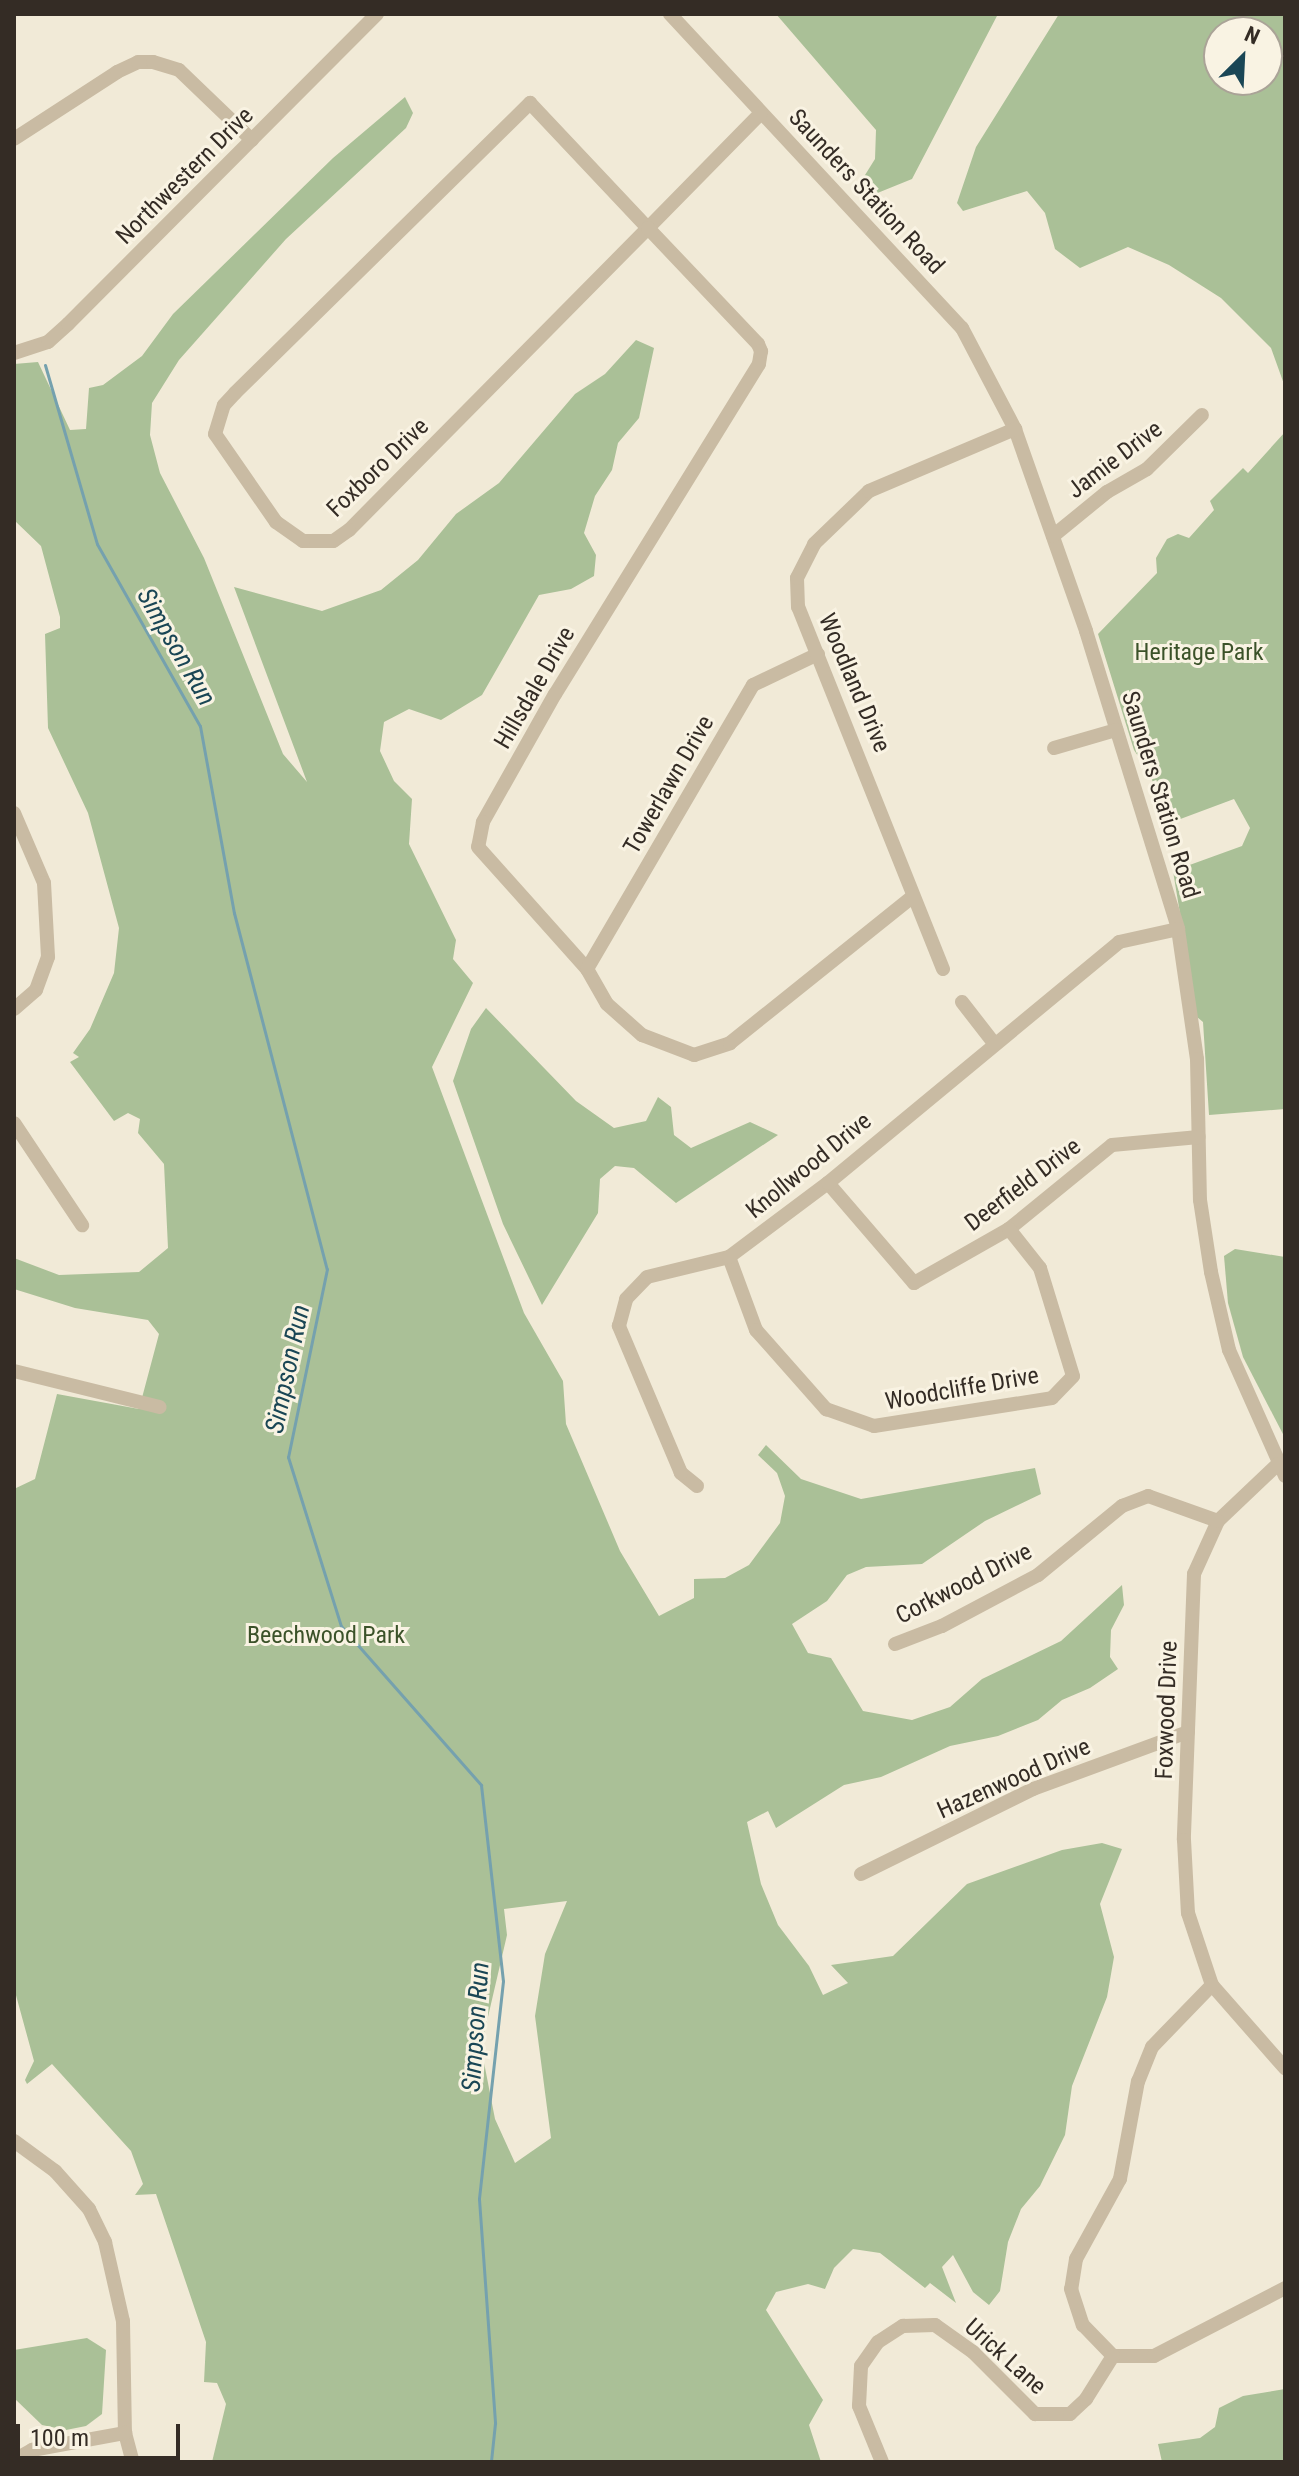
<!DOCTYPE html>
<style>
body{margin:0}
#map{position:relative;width:1299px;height:2476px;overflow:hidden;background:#f1ead7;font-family:"Roboto Condensed",sans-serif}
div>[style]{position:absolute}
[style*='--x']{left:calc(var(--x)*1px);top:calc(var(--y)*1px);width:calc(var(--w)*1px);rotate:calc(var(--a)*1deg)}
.green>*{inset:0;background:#aac097}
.stream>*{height:3px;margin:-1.5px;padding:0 1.5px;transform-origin:1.5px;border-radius:1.5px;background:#75a1ae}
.minor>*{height:14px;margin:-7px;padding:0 7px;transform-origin:7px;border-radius:7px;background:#c9bba3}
span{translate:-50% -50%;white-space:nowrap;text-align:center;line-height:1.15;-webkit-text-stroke:6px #f9f3e3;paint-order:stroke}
.street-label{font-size:24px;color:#342c25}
.park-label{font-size:24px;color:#3b5229}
.water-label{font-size:26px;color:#1a4655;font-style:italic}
.frame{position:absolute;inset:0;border:16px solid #342c25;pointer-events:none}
.north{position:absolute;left:1203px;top:16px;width:80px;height:80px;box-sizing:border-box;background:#f9f3e3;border:2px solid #aaa397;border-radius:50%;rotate:24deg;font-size:22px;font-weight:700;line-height:32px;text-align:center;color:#342c25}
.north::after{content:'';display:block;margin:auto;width:28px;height:36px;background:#1a4655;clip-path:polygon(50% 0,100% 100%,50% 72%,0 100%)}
.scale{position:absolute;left:16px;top:2424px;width:164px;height:36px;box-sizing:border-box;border:4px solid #342c25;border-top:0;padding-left:10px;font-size:24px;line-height:28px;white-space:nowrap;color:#342c25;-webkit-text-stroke:6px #f9f3e3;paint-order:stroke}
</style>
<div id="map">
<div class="green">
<i style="clip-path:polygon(776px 14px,998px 14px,912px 179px,875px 194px,860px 183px,875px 159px,876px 130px)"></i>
<i style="clip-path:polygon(evenodd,1059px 14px,1285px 14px,1285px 387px,1271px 348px,1221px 298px,1169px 265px,1128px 247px,1080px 268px,1055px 249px,1045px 213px,1027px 191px,963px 211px,957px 203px,976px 147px,1059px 14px,1219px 32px,1267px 32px,1267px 80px,1219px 80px,1219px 32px)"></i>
<i style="clip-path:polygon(evenodd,405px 97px,413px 113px,406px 128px,286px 239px,179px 360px,152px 403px,150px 435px,160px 473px,204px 558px,283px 754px,307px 782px,234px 587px,322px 611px,381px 590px,418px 560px,456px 514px,499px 483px,575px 394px,605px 374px,636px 340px,654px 348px,639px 418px,618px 443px,612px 470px,595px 496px,584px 533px,596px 555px,594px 576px,571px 589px,539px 595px,482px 695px,441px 720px,409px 709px,384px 722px,380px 751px,394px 781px,412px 799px,409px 844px,456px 940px,453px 959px,473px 983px,432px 1067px,524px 1313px,563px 1381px,566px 1424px,620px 1551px,659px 1616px,694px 1598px,694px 1579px,725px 1578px,749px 1565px,780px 1523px,785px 1496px,777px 1473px,758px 1455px,766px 1445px,801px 1479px,861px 1499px,1035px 1468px,1041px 1494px,985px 1521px,922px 1564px,866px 1567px,847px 1575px,827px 1601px,792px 1624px,808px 1653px,831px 1658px,863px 1711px,912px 1720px,950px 1707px,982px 1679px,1061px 1641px,1122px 1585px,1124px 1605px,1111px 1630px,1110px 1657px,1118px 1669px,1090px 1688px,1062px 1700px,1038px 1720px,998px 1736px,950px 1746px,881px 1777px,844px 1785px,776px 1828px,768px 1811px,747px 1822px,761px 1884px,778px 1925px,809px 1966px,823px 1995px,848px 1983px,831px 1965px,893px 1956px,967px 1884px,1062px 1850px,1102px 1843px,1122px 1849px,1100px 1904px,1114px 1957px,1107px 1997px,1072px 2086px,1065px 2135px,1040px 2186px,1021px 2209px,1008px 2242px,1000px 2291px,989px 2305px,973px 2292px,953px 2255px,942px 2267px,956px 2303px,930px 2283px,925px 2288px,880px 2253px,853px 2249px,834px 2268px,825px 2289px,808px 2284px,776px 2292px,766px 2310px,823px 2400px,809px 2425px,821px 2462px,212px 2462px,226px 2404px,217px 2383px,204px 2382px,206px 2342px,156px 2194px,135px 2195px,143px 2184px,131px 2151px,52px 2064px,27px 2084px,25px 2080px,34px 2061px,14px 1988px,14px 1489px,35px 1479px,57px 1394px,139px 1409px,159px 1334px,148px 1320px,75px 1308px,14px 1289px,14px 1258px,59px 1275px,139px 1272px,168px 1248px,164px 1164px,138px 1133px,140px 1119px,128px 1113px,114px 1121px,70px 1062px,79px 1057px,73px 1053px,90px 1029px,114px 973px,119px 928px,88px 813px,48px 728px,45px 634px,60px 628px,60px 617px,41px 546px,14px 520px,14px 364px,38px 362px,70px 430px,86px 429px,89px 388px,103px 385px,142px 356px,173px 314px,333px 158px,405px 97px,567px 1901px,545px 1954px,535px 2016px,551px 2138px,515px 2163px,495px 2119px,481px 2047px,507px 1935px,504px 1909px,567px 1901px)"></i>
<i style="clip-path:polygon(1285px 432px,1285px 1109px,1209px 1115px,1203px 1022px,1197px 1017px,1173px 871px,1242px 846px,1250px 828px,1234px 799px,1167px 824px,1150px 774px,1134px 750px,1098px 634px,1157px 573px,1156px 558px,1167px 539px,1178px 534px,1189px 538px,1214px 510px,1210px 501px,1243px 468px,1248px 473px)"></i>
<i style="clip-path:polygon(486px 1008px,576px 1101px,614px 1128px,646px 1121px,658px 1097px,671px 1107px,674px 1135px,691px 1148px,750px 1122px,778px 1135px,676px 1203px,634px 1168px,615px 1166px,600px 1179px,598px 1213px,542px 1305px,503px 1224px,453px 1081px,471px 1029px)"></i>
<i style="clip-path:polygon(1235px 1249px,1285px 1257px,1285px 1438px,1243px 1357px,1228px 1303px,1224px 1256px)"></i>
<i style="clip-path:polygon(87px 2338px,106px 2350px,102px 2414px,86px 2426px,66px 2430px,42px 2425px,14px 2398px,14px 2350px)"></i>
<i style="clip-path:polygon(1285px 2389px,1285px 2462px,1162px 2462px,1158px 2444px,1200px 2438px,1215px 2427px,1219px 2408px,1243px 2396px)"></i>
</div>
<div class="stream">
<i style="--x:45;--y:365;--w:186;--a:73.8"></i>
<i style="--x:97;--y:544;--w:209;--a:60.5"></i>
<i style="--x:200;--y:726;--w:190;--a:79.7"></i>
<i style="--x:234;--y:913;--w:368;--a:75.4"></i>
<i style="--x:327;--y:1269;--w:192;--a:101.7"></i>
<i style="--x:288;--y:1457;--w:177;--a:72.6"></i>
<i style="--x:341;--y:1626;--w:212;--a:48.6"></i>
<i style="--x:481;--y:1785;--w:197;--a:83.6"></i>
<i style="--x:503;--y:1981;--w:219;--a:96.3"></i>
<i style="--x:479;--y:2199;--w:225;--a:85.9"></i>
<i style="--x:495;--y:2423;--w:39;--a:96"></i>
</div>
<div class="minor">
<i style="--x:670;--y:14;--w:429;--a:47.1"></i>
<i style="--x:962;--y:328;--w:114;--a:62.3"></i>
<i style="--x:1015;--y:429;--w:214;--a:70.6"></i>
<i style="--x:1086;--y:631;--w:312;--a:72.8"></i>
<i style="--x:1178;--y:929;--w:131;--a:81.7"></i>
<i style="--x:1197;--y:1059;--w:141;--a:88.8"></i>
<i style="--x:1200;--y:1200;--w:73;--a:81.3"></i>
<i style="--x:1211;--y:1272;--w:80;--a:77"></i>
<i style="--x:1229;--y:1350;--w:138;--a:66"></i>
<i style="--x:761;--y:113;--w:161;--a:134.5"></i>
<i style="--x:648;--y:228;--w:425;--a:134.7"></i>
<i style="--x:349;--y:530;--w:19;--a:145"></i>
<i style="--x:333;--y:541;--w:30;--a:180"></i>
<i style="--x:303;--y:541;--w:33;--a:-145"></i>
<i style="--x:276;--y:522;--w:107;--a:-124.7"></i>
<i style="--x:215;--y:434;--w:30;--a:-73"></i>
<i style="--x:224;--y:405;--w:16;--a:-47"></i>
<i style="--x:235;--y:393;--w:414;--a:-44.5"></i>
<i style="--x:530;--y:103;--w:172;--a:46.7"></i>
<i style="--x:648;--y:228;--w:160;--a:46.5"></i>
<i style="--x:758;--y:344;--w:8;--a:67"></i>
<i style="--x:761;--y:351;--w:13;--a:99"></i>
<i style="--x:759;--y:364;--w:388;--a:121.7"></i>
<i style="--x:555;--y:694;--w:147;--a:119.4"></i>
<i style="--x:483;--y:822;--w:25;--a:101"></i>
<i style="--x:478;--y:847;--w:164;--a:48.2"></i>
<i style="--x:587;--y:969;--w:40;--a:60.3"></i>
<i style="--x:607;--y:1004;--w:47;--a:41.5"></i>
<i style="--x:642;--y:1035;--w:56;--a:21"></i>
<i style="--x:694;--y:1055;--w:38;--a:-18"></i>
<i style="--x:730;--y:1043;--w:233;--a:-38.7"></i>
<i style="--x:14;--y:139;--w:123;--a:-33"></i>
<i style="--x:117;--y:72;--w:23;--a:-25"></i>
<i style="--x:138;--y:62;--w:15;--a:0"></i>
<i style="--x:153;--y:62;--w:27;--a:17"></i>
<i style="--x:179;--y:70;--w:101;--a:43.8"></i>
<i style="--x:14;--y:353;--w:36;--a:-18"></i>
<i style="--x:48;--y:342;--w:27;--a:-42"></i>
<i style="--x:68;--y:324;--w:438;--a:-45.1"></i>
<i style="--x:1053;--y:536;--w:70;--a:-39.2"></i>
<i style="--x:1107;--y:492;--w:46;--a:-29.9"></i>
<i style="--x:1147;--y:469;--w:77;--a:-44.5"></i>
<i style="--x:1054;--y:748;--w:65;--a:-16.2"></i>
<i style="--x:14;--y:813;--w:76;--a:66.8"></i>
<i style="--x:44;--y:883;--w:74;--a:86.9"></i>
<i style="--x:48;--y:957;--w:35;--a:110"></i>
<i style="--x:36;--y:990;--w:29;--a:139"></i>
<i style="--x:587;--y:969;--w:329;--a:-59.7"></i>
<i style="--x:753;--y:685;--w:72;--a:-25.5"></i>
<i style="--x:943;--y:969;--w:390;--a:-111.8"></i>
<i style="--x:798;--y:607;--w:29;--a:-92"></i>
<i style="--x:797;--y:578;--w:38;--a:-63"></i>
<i style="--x:814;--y:544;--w:76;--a:-43.9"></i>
<i style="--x:869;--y:491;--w:159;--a:-23"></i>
<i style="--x:962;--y:1002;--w:51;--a:52.2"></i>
<i style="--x:14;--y:1123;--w:123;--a:56.3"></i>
<i style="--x:828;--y:1183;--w:132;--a:49.3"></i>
<i style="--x:914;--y:1283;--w:109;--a:-29.6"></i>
<i style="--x:1009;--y:1229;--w:133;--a:-39.2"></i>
<i style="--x:1112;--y:1145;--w:87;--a:-5.3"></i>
<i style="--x:729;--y:1257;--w:78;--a:69.7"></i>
<i style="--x:756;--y:1330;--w:106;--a:48.5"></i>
<i style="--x:826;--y:1409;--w:51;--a:19.5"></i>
<i style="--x:874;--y:1426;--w:180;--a:-8.9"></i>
<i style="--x:1052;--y:1398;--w:30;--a:-46"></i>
<i style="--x:1073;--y:1376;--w:113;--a:-107"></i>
<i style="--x:1040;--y:1268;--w:50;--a:-128.5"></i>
<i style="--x:14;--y:1371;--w:150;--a:13.9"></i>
<i style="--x:1278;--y:1464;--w:83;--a:136.5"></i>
<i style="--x:1218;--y:1521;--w:58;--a:114.4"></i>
<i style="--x:1194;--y:1574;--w:266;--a:92.2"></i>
<i style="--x:1184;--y:1840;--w:73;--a:86.9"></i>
<i style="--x:1188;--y:1913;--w:76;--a:71.6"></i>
<i style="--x:1212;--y:1985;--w:111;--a:48.7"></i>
<i style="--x:697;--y:1486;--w:21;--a:-141"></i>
<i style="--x:681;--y:1473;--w:160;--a:-112.9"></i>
<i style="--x:619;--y:1326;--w:28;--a:-75"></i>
<i style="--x:626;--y:1299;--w:30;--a:-46"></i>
<i style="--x:647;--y:1277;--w:84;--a:-13.7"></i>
<i style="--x:729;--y:1257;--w:124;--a:-36.8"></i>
<i style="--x:828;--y:1183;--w:378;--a:-39.6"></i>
<i style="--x:1119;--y:942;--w:60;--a:-12.4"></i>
<i style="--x:895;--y:1644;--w:50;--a:-21"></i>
<i style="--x:942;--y:1626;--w:109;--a:-28"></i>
<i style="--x:1038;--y:1575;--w:109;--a:-39.4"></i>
<i style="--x:1122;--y:1506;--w:28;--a:-21"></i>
<i style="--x:1148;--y:1496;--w:74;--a:19.7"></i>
<i style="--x:861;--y:1874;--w:192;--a:-26.3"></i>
<i style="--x:1033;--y:1789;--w:165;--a:-20.2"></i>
<i style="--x:1212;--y:1985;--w:86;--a:134.1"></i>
<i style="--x:1152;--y:2047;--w:37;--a:112"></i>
<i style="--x:1138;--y:2081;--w:100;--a:100.4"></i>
<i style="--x:1120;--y:2179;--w:91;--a:118.8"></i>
<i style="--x:1076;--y:2259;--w:30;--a:99"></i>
<i style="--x:1071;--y:2289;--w:38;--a:72"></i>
<i style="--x:1083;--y:2325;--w:43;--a:45.9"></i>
<i style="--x:1113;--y:2356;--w:41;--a:0"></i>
<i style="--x:1154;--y:2356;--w:148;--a:-27.4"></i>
<i style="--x:14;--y:2141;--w:51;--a:36.2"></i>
<i style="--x:55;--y:2171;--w:51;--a:48.2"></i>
<i style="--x:89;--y:2209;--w:37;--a:64"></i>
<i style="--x:105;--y:2242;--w:81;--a:77.2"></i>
<i style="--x:123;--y:2321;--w:112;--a:89"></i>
<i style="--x:125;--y:2433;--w:30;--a:75"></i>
<i style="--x:14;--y:2460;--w:21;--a:-29"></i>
<i style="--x:32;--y:2450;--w:95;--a:-10.4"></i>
<i style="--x:882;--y:2462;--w:61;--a:-112.3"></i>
<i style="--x:859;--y:2406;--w:40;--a:-87.1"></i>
<i style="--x:861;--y:2366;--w:29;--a:-55"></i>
<i style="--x:878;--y:2342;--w:30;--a:-33"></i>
<i style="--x:903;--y:2326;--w:32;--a:-2"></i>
<i style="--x:935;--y:2325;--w:47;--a:35.4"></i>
<i style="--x:973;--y:2352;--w:88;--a:45"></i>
<i style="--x:1035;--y:2414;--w:35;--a:0"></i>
<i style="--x:1070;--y:2414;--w:22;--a:-43"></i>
<i style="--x:1086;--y:2399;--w:51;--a:-57.9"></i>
</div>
<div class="street-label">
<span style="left:185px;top:176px;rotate:-45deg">Northwestern Drive</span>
<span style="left:866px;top:192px;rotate:47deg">Saunders Station Road</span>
<span style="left:1115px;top:460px;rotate:-37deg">Jamie Drive</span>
<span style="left:378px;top:468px;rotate:-44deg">Foxboro Drive</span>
<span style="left:854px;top:683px;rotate:67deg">Woodland Drive</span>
<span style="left:535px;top:688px;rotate:-60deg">Hillsdale Drive</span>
<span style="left:669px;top:785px;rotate:-60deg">Towerlawn Drive</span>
<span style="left:1160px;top:795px;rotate:73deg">Saunders Station Road</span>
<span style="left:809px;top:1166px;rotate:-39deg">Knollwood Drive</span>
<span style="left:1023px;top:1185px;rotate:-37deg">Deerfield Drive</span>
<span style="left:962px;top:1389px;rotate:-10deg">Woodcliffe Drive</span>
<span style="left:964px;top:1584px;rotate:-27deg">Corkwood Drive</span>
<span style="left:1167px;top:1710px;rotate:-88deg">Foxwood Drive</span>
<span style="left:1014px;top:1779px;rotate:-24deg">Hazenwood Drive</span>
<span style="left:1005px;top:2357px;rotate:42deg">Urick Lane</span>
</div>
<div class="park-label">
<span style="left:1199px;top:653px">Heritage Park</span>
<span style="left:326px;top:1636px">Beechwood Park</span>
</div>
<div class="water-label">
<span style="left:176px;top:647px;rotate:60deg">Simpson Run</span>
<span style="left:288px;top:1369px;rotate:-78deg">Simpson Run</span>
<span style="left:476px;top:2027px;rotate:-86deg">Simpson Run</span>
</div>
<div class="frame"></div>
<div class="north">N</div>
<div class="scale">100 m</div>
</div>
